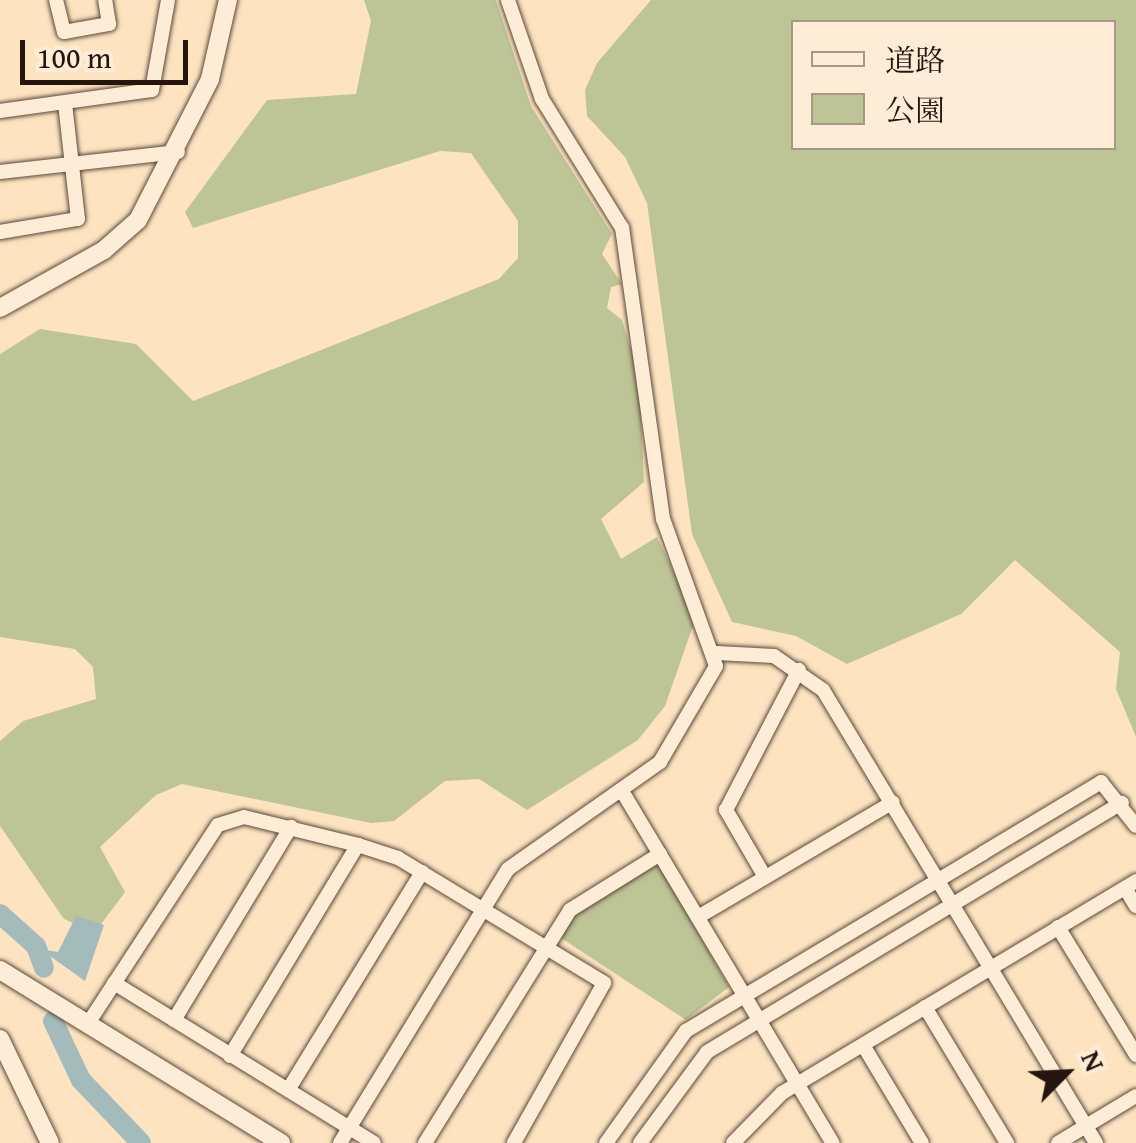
<!DOCTYPE html>
<meta charset="utf-8">
<style>
body{margin:0}
#map{position:relative;width:1136px;height:1143px;overflow:hidden;background:#fee3c0;font-family:"Gentium Book Plus","Noto Serif JP",serif}
div>[style]{position:absolute}
[style*='--x']{left:calc(var(--x)*1px);top:calc(var(--y)*1px);width:calc(var(--w)*1px);rotate:calc(var(--a)*1deg)}
.green>*{inset:0;background:#bdc495}
.water>*{inset:0;background:#a4bbbc}
.river>*{height:20px;margin:-10px;padding:0 10px;transform-origin:10px;border-radius:10px;background:#a4bbbc}
.roads{filter:drop-shadow(0 0 2px #5a493b) drop-shadow(0 0 2px #5a493b)}
.street>*{height:14px;margin:-7px;padding:0 7px;transform-origin:7px;border-radius:7px;background:#feedd6}
.secondary>*{height:18px;margin:-9px;padding:0 9px;transform-origin:9px;border-radius:9px;background:#feedd6}
span{translate:-50% -50%;white-space:nowrap;text-align:center;line-height:1.15;-webkit-text-stroke:8px #feedd6;paint-order:stroke}
.legend{position:absolute;left:791px;top:20px;width:325px;height:130px;box-sizing:border-box;background:#feedd6;border:2px solid #a79786;margin:0;padding:12px 18px;list-style:none;font-size:30px;color:#24160f}
.legend li{display:flex;align-items:center;gap:20px;height:50px}
.legend b{width:50px;border:2px solid #a79786}
.north{position:absolute;left:1016px;top:1023px;width:100px;height:100px;-webkit-text-stroke:8px #feedd6;paint-order:stroke;rotate:66deg;font-size:28px;font-weight:700;line-height:40px;text-align:center;color:#24160f}
.north::after{content:'';display:block;margin:auto;width:35px;height:45px;background:#24160f;clip-path:polygon(50% 0,100% 100%,50% 72%,0 100%)}
.scale{position:absolute;left:20px;top:40px;width:168px;height:45px;box-sizing:border-box;border:5px solid #24160f;border-top:0;padding-left:12px;font-size:30px;line-height:35px;white-space:nowrap;color:#24160f;-webkit-text-stroke:8px #feedd6;paint-order:stroke}
</style>
<div id="map">
<div class="green">
<i style="clip-path:polygon(364px 0,496px 0,531px 106px,612px 234px,602px 254px,622px 284px,611px 287px,607px 308px,622px 320px,639px 377px,644px 482px,601px 519px,621px 559px,657px 537px,696px 617px,665px 706px,638px 740px,527px 810px,479px 779px,445px 781px,394px 821px,371px 823px,182px 784px,156px 795px,100px 847px,125px 892px,99px 927px,84px 928px,64px 919px,0 826px,0 741px,23px 721px,96px 699px,93px 667px,75px 649px,0 637px,0 354px,40px 329px,136px 344px,193px 401px,499px 279px,518px 258px,518px 221px,471px 153px,440px 151px,193px 228px,185px 212px,267px 100px,356px 94px,371px 21px)"></i>
<i style="clip-path:polygon(evenodd,651px 0,1136px 0,1136px 737px,1116px 689px,1120px 652px,1015px 560px,961px 614px,847px 664px,796px 636px,732px 622px,692px 534px,647px 203px,625px 157px,587px 116px,585px 90px,597px 63px,651px 0,794px 22px,1114px 22px,1114px 148px,794px 148px,794px 22px)"></i>
<i style="clip-path:polygon(658px 863px,729px 987px,686px 1020px,558px 936px,576px 912px)"></i>
</div>
<div class="water">
<i style="clip-path:polygon(76px 916px,104px 925px,85px 981px,40px 949px,58px 952px)"></i>
</div>
<div class="river">
<i style="--x:0;--y:914;--w:48;--a:41.6"></i>
<i style="--x:36;--y:946;--w:23;--a:70"></i>
<i style="--x:53;--y:1021;--w:65;--a:64.6"></i>
<i style="--x:81;--y:1080;--w:87;--a:46.4"></i>
</div>
<div class="roads">
<div class="street">
<i style="--x:56;--y:0;--w:33;--a:76"></i>
<i style="--x:64;--y:32;--w:46;--a:-10.1"></i>
<i style="--x:109;--y:24;--w:24;--a:-99"></i>
<i style="--x:0;--y:111;--w:153;--a:-7.9"></i>
<i style="--x:152;--y:90;--w:91;--a:-79.9"></i>
<i style="--x:0;--y:172;--w:179;--a:-6.4"></i>
<i style="--x:0;--y:232;--w:79;--a:-9.5"></i>
<i style="--x:78;--y:219;--w:117;--a:-96.4"></i>
<i style="--x:717;--y:653;--w:57;--a:3"></i>
<i style="--x:774;--y:656;--w:60;--a:34.8"></i>
<i style="--x:823;--y:690;--w:529;--a:58.92"></i>
<i style="--x:622;--y:791;--w:410;--a:59.1"></i>
<i style="--x:765;--y:877;--w:78;--a:-120.2"></i>
<i style="--x:726;--y:810;--w:158;--a:-62.5"></i>
<i style="--x:1125;--y:888;--w:21;--a:59"></i>
<i style="--x:698;--y:917;--w:226;--a:-30.5"></i>
<i style="--x:1058;--y:927;--w:150;--a:58.6"></i>
<i style="--x:114;--y:983;--w:305;--a:31.6"></i>
<i style="--x:925;--y:1007;--w:159;--a:58.9"></i>
<i style="--x:174;--y:1020;--w:226;--a:-58.8"></i>
<i style="--x:87;--y:1025;--w:239;--a:-56.8"></i>
<i style="--x:218;--y:825;--w:27;--a:-17"></i>
<i style="--x:244;--y:817;--w:117;--a:13.8"></i>
<i style="--x:358;--y:845;--w:42;--a:18"></i>
<i style="--x:398;--y:858;--w:241;--a:31.2"></i>
<i style="--x:604;--y:983;--w:184;--a:119.4"></i>
<i style="--x:863;--y:1045;--w:114;--a:59"></i>
<i style="--x:230;--y:1056;--w:247;--a:-58.8"></i>
<i style="--x:288;--y:1090;--w:256;--a:-58.4"></i>
<i style="--x:340;--y:1143;--w:321;--a:-58.5"></i>
<i style="--x:508;--y:869;--w:186;--a:-35.1"></i>
<i style="--x:660;--y:762;--w:111;--a:-59.7"></i>
<i style="--x:716;--y:666;--w:156;--a:-109.8"></i>
<i style="--x:663;--y:519;--w:294;--a:-98"></i>
<i style="--x:622;--y:228;--w:152;--a:-121.8"></i>
<i style="--x:542;--y:99;--w:105;--a:-109"></i>
<i style="--x:425;--y:1143;--w:274;--a:-58.1"></i>
<i style="--x:570;--y:910;--w:106;--a:-31.9"></i>
<i style="--x:606;--y:1143;--w:138;--a:-54.5"></i>
<i style="--x:686;--y:1031;--w:346;--a:-30.9"></i>
<i style="--x:983;--y:853;--w:138;--a:-31"></i>
<i style="--x:1101;--y:782;--w:56;--a:51.5"></i>
<i style="--x:640;--y:1143;--w:113;--a:-53.6"></i>
<i style="--x:707;--y:1052;--w:484;--a:-31"></i>
<i style="--x:733;--y:1143;--w:70;--a:-45.6"></i>
<i style="--x:782;--y:1093;--w:413;--a:-30.9"></i>
<i style="--x:1058;--y:1143;--w:91;--a:-31.1"></i>
</div>
<div class="secondary">
<i style="--x:0;--y:308;--w:119;--a:-29.1"></i>
<i style="--x:104;--y:250;--w:45;--a:-41.4"></i>
<i style="--x:138;--y:220;--w:158;--a:-62.9"></i>
<i style="--x:210;--y:79;--w:81;--a:-77.2"></i>
<i style="--x:0;--y:970;--w:330;--a:31.6"></i>
<i style="--x:0;--y:1039;--w:115;--a:64.3"></i>
</div>
</div>
<ul class="legend">
<li><b style="height:12px;background:#feedd6"></b>道路</li>
<li><b style="height:28px;background:#bdc495"></b>公園</li>
</ul>
<div class="north">N</div>
<div class="scale">100 m</div>
</div>
